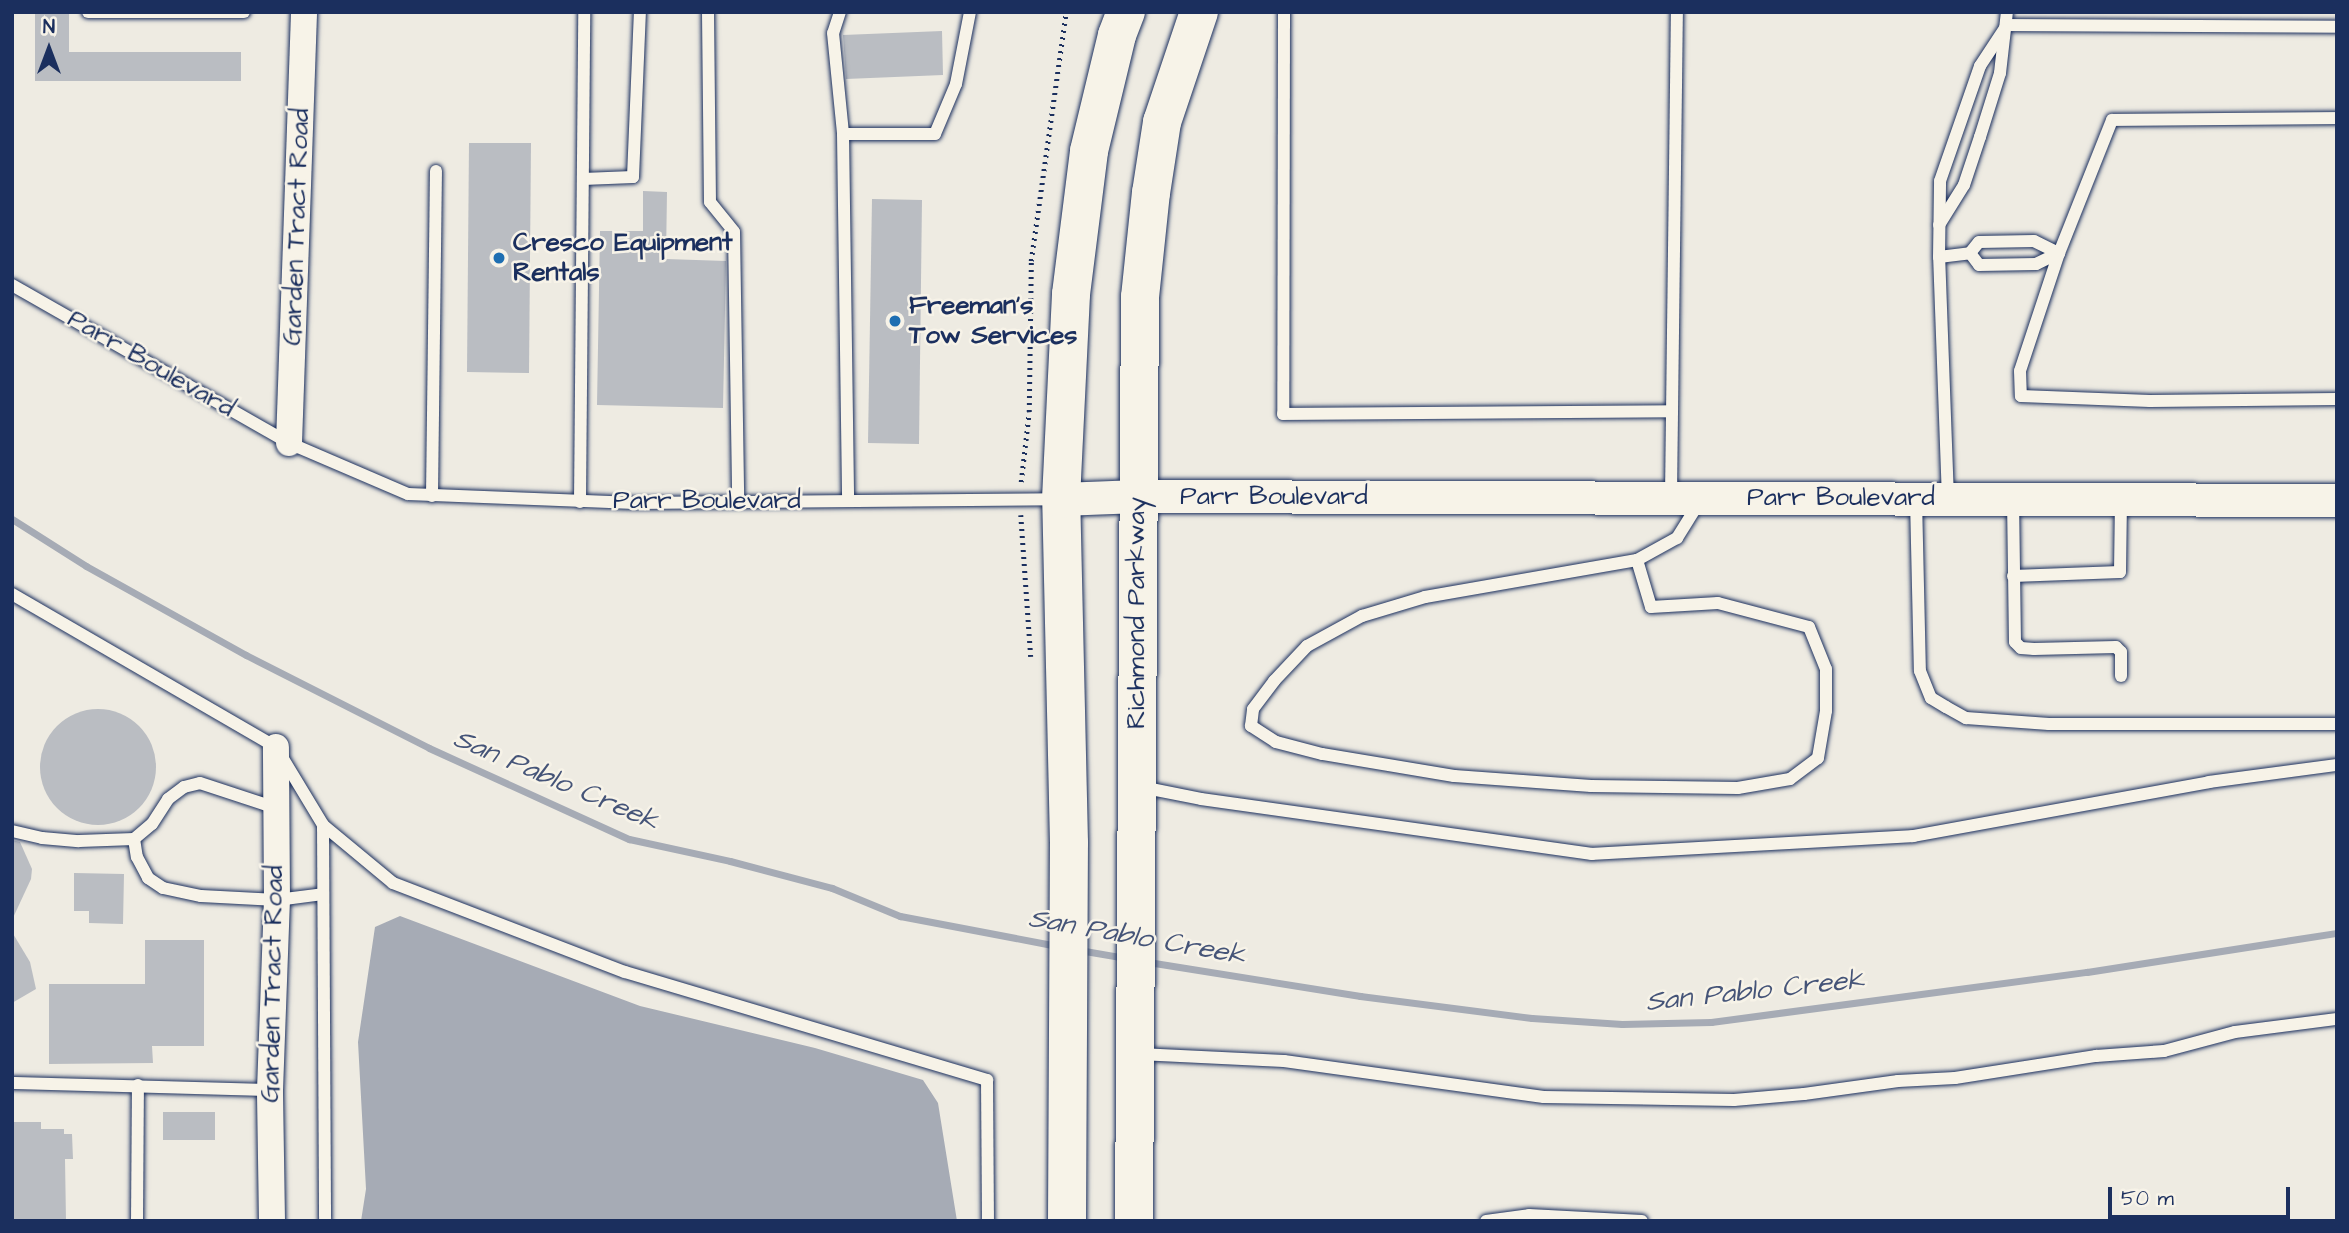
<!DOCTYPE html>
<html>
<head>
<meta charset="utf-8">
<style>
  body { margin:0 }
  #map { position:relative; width:2349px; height:1233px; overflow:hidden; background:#eeebe2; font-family:"Architects Daughter",sans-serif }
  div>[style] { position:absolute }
  .water>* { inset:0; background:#a6abb5 }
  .stream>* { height:7px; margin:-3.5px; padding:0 3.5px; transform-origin:3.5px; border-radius:3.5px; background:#a6abb5 }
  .building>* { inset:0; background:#babdc2 }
  .round { border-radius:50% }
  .path>* { height:4.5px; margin-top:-2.25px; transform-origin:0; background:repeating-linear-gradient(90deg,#1b2f5e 0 2px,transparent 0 7px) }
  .roads { filter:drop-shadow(0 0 2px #1b2f5e) drop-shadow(0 0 2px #1b2f5e) }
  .service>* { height:12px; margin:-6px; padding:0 6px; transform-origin:6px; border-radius:6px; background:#f7f3e8 }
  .minor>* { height:26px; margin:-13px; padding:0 13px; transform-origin:13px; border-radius:13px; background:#f7f3e8 }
  .tertiary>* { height:33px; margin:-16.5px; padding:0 16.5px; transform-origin:16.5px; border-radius:16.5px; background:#f7f3e8 }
  .trunk>* { height:38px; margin:-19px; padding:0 19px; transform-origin:19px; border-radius:19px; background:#f7f3e8 }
  .dots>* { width:19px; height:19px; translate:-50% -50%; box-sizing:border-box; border:4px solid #f7f3e8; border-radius:50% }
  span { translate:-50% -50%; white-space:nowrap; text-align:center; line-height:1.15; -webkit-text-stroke:5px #f7f3e8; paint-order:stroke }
  .street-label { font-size:26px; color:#1b2f5e }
  .poi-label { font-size:26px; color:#1b2f5e; font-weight:700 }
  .left { translate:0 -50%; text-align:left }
  .water-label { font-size:28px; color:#455478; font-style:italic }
  .frame { position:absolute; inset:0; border:14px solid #1b2f5e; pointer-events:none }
  .north { position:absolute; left:14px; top:14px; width:70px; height:70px; -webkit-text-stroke:5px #f7f3e8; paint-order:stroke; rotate:0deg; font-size:19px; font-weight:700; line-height:28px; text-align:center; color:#1b2f5e }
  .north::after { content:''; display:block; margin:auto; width:24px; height:32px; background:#1b2f5e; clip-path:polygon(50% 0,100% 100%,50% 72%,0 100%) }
  .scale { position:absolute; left:2108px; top:1187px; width:182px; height:32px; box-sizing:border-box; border:4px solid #1b2f5e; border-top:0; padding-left:9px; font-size:21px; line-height:24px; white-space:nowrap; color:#1b2f5e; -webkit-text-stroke:5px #f7f3e8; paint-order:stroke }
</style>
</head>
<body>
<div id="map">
  <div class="water">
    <div style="clip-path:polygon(400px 916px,640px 1006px,815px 1048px,923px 1080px,938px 1103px,957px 1221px,361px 1221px,366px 1189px,358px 1042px,375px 927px)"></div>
  </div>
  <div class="stream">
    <div style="left:12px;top:519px;width:88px;rotate:32.4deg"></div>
    <div style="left:86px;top:566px;width:183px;rotate:29.1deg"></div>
    <div style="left:246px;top:655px;width:205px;rotate:26.9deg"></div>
    <div style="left:429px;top:748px;width:220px;rotate:24.5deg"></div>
    <div style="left:629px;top:839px;width:103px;rotate:12.3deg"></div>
    <div style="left:730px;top:861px;width:106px;rotate:14.8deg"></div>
    <div style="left:832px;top:888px;width:74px;rotate:22.4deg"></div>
    <div style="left:900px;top:916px;width:160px;rotate:10.8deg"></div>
    <div style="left:1079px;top:950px;width:48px;rotate:9.7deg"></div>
    <div style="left:1148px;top:962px;width:215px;rotate:9.1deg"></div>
    <div style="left:1360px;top:996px;width:173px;rotate:7.3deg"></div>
    <div style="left:1532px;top:1018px;width:90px;rotate:3.8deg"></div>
    <div style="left:1622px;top:1024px;width:89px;rotate:-1.3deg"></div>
    <div style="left:1711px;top:1022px;width:379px;rotate:-7.6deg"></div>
    <div style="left:2087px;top:972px;width:253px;rotate:-8.9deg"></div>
  </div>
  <div class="building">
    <div style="clip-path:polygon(35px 12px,69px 12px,69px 52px,241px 52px,241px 81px,35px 81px)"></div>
    <div style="clip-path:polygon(942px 31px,943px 75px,846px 79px,843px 35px)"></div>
    <div style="clip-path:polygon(469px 143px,531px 143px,529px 373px,467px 372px)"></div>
    <div style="clip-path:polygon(643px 191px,667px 192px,666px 259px,726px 261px,723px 408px,597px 405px,600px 231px,643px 231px)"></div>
    <div style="clip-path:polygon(872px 199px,922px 200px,919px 444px,868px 443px)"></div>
    <div class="round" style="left:40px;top:709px;width:116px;height:116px"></div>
    <div style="clip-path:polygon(12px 840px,20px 842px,32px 869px,31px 879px,12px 920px)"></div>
    <div style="clip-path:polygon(74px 873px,124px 874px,123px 924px,89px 923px,89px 911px,74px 911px)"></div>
    <div style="clip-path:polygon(12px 932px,30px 962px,36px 989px,12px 1003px)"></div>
    <div style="clip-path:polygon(145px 940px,204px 940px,204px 1046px,152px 1046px,153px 1063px,49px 1064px,49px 984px,145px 984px)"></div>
    <div style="clip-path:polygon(163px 1112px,215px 1112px,215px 1140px,163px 1140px)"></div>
    <div style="clip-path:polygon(12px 1122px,41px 1122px,41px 1129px,64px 1129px,64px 1134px,72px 1134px,73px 1159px,65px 1159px,66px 1221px,14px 1221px)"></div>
  </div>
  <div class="path">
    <div style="left:1021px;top:482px;width:70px;rotate:-83.5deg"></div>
    <div style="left:1029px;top:412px;width:151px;rotate:-89.2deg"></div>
    <div style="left:1031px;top:261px;width:251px;rotate:-82deg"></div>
    <div style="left:1021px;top:515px;width:142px;rotate:86deg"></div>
  </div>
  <div class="roads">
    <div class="service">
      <div style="left:88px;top:12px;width:156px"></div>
      <div style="left:708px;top:12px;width:190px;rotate:89.4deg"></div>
      <div style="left:710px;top:202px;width:38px;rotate:51deg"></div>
      <div style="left:734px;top:232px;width:269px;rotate:89.1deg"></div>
      <div style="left:840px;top:12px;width:22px;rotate:108deg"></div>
      <div style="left:833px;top:33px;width:101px;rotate:84.3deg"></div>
      <div style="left:843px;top:134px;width:366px;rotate:89.2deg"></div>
      <div style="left:1284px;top:12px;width:402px;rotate:90.1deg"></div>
      <div style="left:1283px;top:414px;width:388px;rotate:-0.4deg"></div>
      <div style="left:2007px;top:25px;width:330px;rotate:0.3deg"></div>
      <div style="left:2337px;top:118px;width:225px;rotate:179.5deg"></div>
      <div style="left:2112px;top:120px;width:143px;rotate:111.7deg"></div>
      <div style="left:2059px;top:253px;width:124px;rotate:108.3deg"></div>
      <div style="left:2020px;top:371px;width:25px;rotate:88deg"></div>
      <div style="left:2021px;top:396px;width:129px;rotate:2.2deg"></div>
      <div style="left:2150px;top:401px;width:187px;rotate:-0.6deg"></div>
      <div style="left:843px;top:134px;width:92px"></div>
      <div style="left:935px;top:134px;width:54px;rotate:-67.2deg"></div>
      <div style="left:956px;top:84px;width:73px;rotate:-79deg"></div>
      <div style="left:583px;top:179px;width:50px;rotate:-2.3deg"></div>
      <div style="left:633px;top:177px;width:165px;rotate:-87.6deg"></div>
      <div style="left:1939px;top:225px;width:47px;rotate:-58deg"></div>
      <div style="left:1964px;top:185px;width:51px;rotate:-71.6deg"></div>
      <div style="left:1980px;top:137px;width:67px;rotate:-72.6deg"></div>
      <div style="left:2000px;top:73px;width:61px;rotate:-83.5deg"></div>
      <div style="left:1970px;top:253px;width:15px;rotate:53deg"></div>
      <div style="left:1979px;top:265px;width:57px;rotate:-1deg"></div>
      <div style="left:2036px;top:264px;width:25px;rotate:-26deg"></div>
      <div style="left:1939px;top:257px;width:31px;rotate:-7deg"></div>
      <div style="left:1970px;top:253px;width:14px;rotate:-51deg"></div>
      <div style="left:1979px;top:242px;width:55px;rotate:-1deg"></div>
      <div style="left:2034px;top:241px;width:28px;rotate:26deg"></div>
      <div style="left:12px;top:285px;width:319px;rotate:29.7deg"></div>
      <div style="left:289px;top:443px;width:129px;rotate:23.2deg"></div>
      <div style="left:408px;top:494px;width:227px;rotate:2.3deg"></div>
      <div style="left:635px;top:503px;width:423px;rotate:-0.5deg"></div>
      <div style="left:1671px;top:495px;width:483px;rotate:-89.3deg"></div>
      <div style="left:432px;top:496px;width:325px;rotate:-89.3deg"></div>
      <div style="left:1916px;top:499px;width:172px;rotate:88.7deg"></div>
      <div style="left:1920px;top:671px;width:29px;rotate:68deg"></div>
      <div style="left:1931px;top:698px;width:17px;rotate:31deg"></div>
      <div style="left:1946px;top:707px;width:23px;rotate:29deg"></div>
      <div style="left:1966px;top:718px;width:83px;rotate:4.1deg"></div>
      <div style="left:2049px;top:724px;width:288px"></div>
      <div style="left:1948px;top:499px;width:242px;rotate:-92.1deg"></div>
      <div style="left:1939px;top:257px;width:76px;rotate:-89.2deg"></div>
      <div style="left:1940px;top:181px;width:122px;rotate:-70.8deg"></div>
      <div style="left:1980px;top:66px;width:49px;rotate:-56.6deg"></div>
      <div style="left:2013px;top:499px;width:143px;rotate:89.2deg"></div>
      <div style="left:2015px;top:642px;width:8px;rotate:45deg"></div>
      <div style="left:2021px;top:648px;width:13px;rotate:4deg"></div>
      <div style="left:2034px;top:649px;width:82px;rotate:-1.4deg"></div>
      <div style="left:2116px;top:647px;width:7px;rotate:45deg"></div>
      <div style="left:2121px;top:652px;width:24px;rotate:90deg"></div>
      <div style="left:580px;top:502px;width:490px;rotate:-89.5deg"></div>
      <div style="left:1637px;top:560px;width:49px;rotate:73.4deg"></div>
      <div style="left:1651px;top:607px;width:67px;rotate:-3.4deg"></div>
      <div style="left:1718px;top:603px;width:94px;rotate:14.8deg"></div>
      <div style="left:1809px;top:627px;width:45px;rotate:68deg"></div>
      <div style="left:1826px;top:669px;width:42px;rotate:90deg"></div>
      <div style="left:1826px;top:711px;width:48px;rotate:99.7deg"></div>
      <div style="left:1818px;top:758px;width:35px;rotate:143deg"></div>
      <div style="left:1790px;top:779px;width:53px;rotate:170.2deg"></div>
      <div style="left:1738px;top:788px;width:147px;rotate:-179.2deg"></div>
      <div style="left:1591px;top:786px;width:137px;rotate:-175.8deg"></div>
      <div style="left:1454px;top:776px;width:134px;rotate:-170.5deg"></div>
      <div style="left:1322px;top:754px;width:48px;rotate:-165.4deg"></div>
      <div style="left:1276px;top:742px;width:30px;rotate:-147deg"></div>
      <div style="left:1251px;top:726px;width:17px;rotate:-83deg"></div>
      <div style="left:1253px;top:709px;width:35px;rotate:-53deg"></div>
      <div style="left:1274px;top:681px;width:48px;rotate:-46.7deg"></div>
      <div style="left:1307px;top:646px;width:63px;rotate:-28.6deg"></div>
      <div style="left:1362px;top:616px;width:66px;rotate:-16.8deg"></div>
      <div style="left:1425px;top:597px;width:215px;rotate:-9.9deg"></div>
      <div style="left:1637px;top:560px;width:46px;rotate:-28.8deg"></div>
      <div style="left:1677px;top:538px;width:44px;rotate:-58.1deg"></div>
      <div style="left:2013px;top:576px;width:107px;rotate:-2.1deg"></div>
      <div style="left:2120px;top:572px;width:72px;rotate:-89.2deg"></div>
      <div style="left:12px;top:594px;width:305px;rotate:30.1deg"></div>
      <div style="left:276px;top:747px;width:91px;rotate:58.9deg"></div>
      <div style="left:323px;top:825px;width:91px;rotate:39.6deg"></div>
      <div style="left:393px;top:883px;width:248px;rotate:21deg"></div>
      <div style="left:625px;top:972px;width:378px;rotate:16.6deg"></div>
      <div style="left:987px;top:1080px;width:141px;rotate:89.6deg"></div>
      <div style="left:1141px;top:787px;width:61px;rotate:11.3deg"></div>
      <div style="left:1201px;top:799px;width:395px;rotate:8deg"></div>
      <div style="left:1592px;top:854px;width:322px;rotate:-3.2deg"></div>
      <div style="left:1913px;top:836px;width:301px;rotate:-10.3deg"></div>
      <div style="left:2209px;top:782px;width:129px;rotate:-7.6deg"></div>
      <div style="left:323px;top:825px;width:396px;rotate:89.7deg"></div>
      <div style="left:12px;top:831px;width:31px;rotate:13deg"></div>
      <div style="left:42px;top:838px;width:37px;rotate:5deg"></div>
      <div style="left:79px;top:841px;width:55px;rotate:-2.1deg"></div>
      <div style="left:134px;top:839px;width:23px;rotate:-40deg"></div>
      <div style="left:152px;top:824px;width:30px;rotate:-57deg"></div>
      <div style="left:168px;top:799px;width:20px;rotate:-37deg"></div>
      <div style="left:184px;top:787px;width:16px;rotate:-14deg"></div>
      <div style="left:200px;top:783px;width:80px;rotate:18.2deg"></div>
      <div style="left:134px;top:839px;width:18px;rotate:81deg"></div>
      <div style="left:137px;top:857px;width:24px;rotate:62deg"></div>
      <div style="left:148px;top:878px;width:18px;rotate:34deg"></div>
      <div style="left:163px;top:888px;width:39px;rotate:12deg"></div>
      <div style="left:201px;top:896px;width:76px;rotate:3deg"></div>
      <div style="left:277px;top:900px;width:46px;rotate:-7.4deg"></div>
      <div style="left:1139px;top:1054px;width:145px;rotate:2.8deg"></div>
      <div style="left:1284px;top:1061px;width:262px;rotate:7.9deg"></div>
      <div style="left:1544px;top:1097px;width:190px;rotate:0.9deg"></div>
      <div style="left:1734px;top:1100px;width:70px;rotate:-4.9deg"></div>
      <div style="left:1804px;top:1094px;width:95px;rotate:-7.9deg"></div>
      <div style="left:1898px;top:1081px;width:57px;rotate:-3deg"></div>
      <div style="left:1955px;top:1078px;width:143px;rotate:-8.9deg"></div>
      <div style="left:2096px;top:1056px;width:68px;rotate:-4.2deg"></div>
      <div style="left:2164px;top:1051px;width:73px;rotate:-15deg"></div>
      <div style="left:2235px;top:1032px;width:103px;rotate:-7.3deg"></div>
      <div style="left:12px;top:1083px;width:258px;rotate:1.6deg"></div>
      <div style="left:137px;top:1221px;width:136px;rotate:-89.6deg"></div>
      <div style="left:1486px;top:1221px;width:43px;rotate:-7.9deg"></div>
      <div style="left:1529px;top:1215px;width:113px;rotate:3deg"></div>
    </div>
    <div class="minor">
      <div style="left:289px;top:443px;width:431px;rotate:-88deg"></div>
      <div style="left:272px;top:1221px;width:131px;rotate:-90.9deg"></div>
      <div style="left:270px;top:1090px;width:190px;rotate:-87.9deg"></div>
      <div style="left:277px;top:900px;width:153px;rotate:-90.4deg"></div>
    </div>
    <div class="tertiary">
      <div style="left:1061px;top:499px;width:77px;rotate:-2.2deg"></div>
      <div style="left:1138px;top:496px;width:1199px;rotate:0.19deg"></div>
    </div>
    <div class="trunk">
      <div style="left:1067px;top:1221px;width:378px;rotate:-89.7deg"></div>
      <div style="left:1069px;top:843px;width:344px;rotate:-91.3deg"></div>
      <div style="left:1061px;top:499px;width:205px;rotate:-87.2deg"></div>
      <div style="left:1071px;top:294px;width:144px;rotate:-82.8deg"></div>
      <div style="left:1089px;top:151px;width:119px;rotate:-76.4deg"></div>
      <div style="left:1117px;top:35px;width:25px;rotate:-69deg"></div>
      <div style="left:1134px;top:1221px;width:924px;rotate:-89.63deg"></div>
      <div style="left:1140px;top:297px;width:105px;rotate:-84deg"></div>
      <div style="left:1151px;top:193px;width:72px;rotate:-81.2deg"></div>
      <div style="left:1162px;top:122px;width:116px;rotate:-71.4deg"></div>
    </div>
  </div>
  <div class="dots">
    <div style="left:499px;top:258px;background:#1f6fb2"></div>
    <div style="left:895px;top:321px;background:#1f6fb2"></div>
  </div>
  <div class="street-label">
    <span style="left:297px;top:227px;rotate:-88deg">Garden Tract Road</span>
    <span style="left:151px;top:364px;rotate:30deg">Parr Boulevard</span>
    <span style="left:1274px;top:497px">Parr Boulevard</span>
    <span style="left:1841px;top:498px">Parr Boulevard</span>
    <span style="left:707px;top:501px">Parr Boulevard</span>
    <span style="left:1137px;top:613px;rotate:-90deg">Richmond Parkway</span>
    <span style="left:273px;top:984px;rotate:-89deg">Garden Tract Road</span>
  </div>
  <div class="poi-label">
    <span class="left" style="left:513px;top:258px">Cresco Equipment<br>Rentals</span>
    <span class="left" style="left:909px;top:321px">Freeman's<br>Tow Services</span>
  </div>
  <div class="water-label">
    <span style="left:556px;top:780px;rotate:23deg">San Pablo Creek</span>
    <span style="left:1137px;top:937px;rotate:10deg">San Pablo Creek</span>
    <span style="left:1755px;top:991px;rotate:-6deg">San Pablo Creek</span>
  </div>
  <div class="frame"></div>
  <div class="north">N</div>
  <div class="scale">50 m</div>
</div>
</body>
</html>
